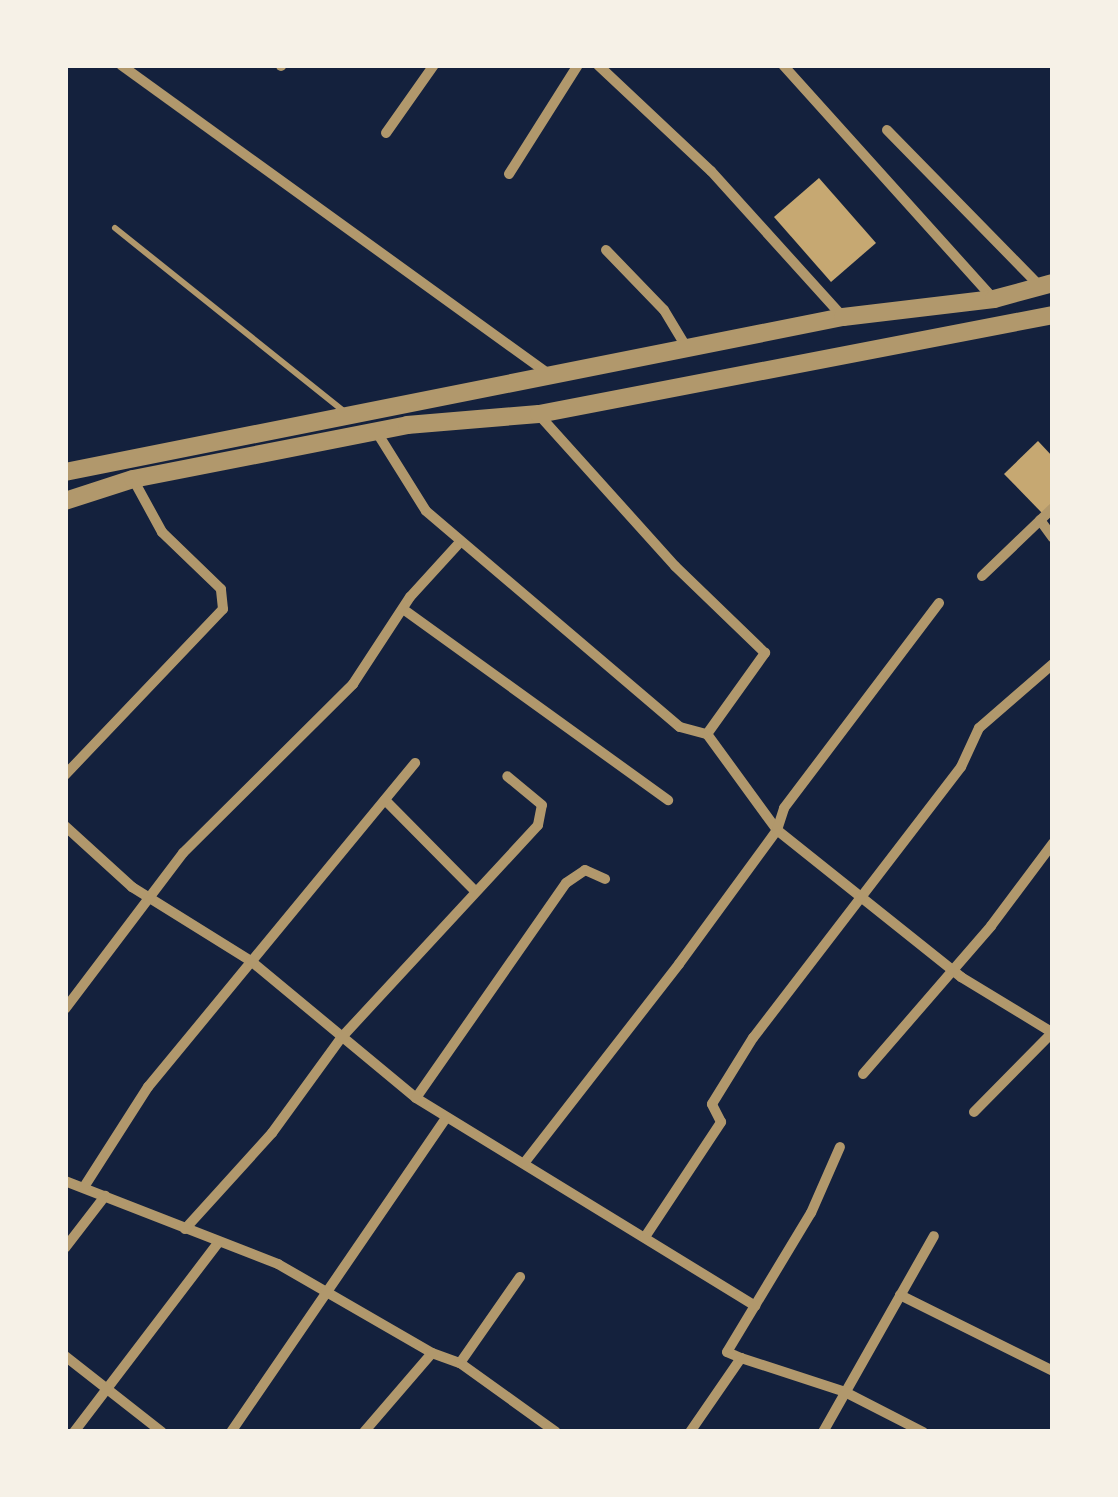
<!DOCTYPE html>
<html>
<head>
<meta charset="utf-8">
<style>
  body { margin:0 }
  #map { position:relative; width:1118px; height:1497px; overflow:hidden; background:#14213d; font-family:"Fira Sans Condensed",sans-serif }
  div>[style] { position:absolute }
  .building>* { inset:0; background:#c6a872 }
  .service>* { height:6px; margin:-3px; padding:0 3px; transform-origin:3px; border-radius:3px; background:#b1986c }
  .minor>* { height:10px; margin:-5px; padding:0 5px; transform-origin:5px; border-radius:5px; background:#b1986c }
  .tertiary>* { height:18px; margin:-9px; padding:0 9px; transform-origin:9px; border-radius:9px; background:#b1986c }
  span { translate:-50% -50%; white-space:nowrap; text-align:center; line-height:1.15; -webkit-text-stroke:10px #f6f1e7; paint-order:stroke }
  .frame { position:absolute; inset:0; border:68px solid #f6f1e7; pointer-events:none }
</style>
</head>
<body>
<div id="map">
  <div class="building">
    <div style="clip-path:polygon(819px 178px,876px 243px,831px 282px,774px 217px)"></div>
    <div style="clip-path:polygon(1038px 441px,1053px 457px,1053px 503px,1042px 513px,1004px 474px)"></div>
  </div>
  <div class="service">
    <div style="left:115px;top:228px;width:295px;rotate:38.7deg"></div>
  </div>
  <div class="minor">
    <div style="left:121px;top:65px;width:529px;rotate:35.85deg"></div>
    <div style="left:598px;top:65px;width:155px;rotate:43.2deg"></div>
    <div style="left:711px;top:171px;width:197px;rotate:47.9deg"></div>
    <div style="left:783px;top:65px;width:314px;rotate:48deg"></div>
    <div style="left:281px;top:66px;width:1px;rotate:-45deg"></div>
    <div style="left:887px;top:130px;width:219px;rotate:45.6deg"></div>
    <div style="left:386px;top:133px;width:83px;rotate:-54.8deg"></div>
    <div style="left:509px;top:174px;width:129px;rotate:-57.7deg"></div>
    <div style="left:606px;top:250px;width:83px;rotate:46deg"></div>
    <div style="left:664px;top:310px;width:47px;rotate:59deg"></div>
    <div style="left:376px;top:431px;width:94px;rotate:58deg"></div>
    <div style="left:426px;top:511px;width:333px;rotate:40.4deg"></div>
    <div style="left:680px;top:727px;width:28px;rotate:15deg"></div>
    <div style="left:707px;top:734px;width:100px;rotate:-54.4deg"></div>
    <div style="left:765px;top:653px;width:125px;rotate:-136deg"></div>
    <div style="left:675px;top:566px;width:203px;rotate:-132deg"></div>
    <div style="left:1040px;top:520px;width:22px;rotate:54deg"></div>
    <div style="left:982px;top:576px;width:98px;rotate:-43.8deg"></div>
    <div style="left:403px;top:609px;width:327px;rotate:35.8deg"></div>
    <div style="left:707px;top:734px;width:119px;rotate:53.9deg"></div>
    <div style="left:777px;top:830px;width:236px;rotate:38.6deg"></div>
    <div style="left:961px;top:977px;width:108px;rotate:31.3deg"></div>
    <div style="left:65px;top:775px;width:229px;rotate:-46.4deg"></div>
    <div style="left:223px;top:609px;width:20px;rotate:-96deg"></div>
    <div style="left:221px;top:589px;width:82px;rotate:-136deg"></div>
    <div style="left:162px;top:532px;width:60px;rotate:-118.7deg"></div>
    <div style="left:385px;top:800px;width:128px;rotate:45.3deg"></div>
    <div style="left:65px;top:826px;width:91px;rotate:42.3deg"></div>
    <div style="left:132px;top:887px;width:140px;rotate:31.9deg"></div>
    <div style="left:251px;top:961px;width:214px;rotate:39.7deg"></div>
    <div style="left:416px;top:1098px;width:262px;rotate:-55.1deg"></div>
    <div style="left:566px;top:883px;width:23px;rotate:-34deg"></div>
    <div style="left:585px;top:870px;width:22px;rotate:24deg"></div>
    <div style="left:65px;top:1009px;width:196px;rotate:-52.9deg"></div>
    <div style="left:183px;top:853px;width:240px;rotate:-44.8deg"></div>
    <div style="left:353px;top:684px;width:104px;rotate:-56.8deg"></div>
    <div style="left:410px;top:597px;width:74px;rotate:-47.7deg"></div>
    <div style="left:863px;top:1074px;width:196px;rotate:-49.1deg"></div>
    <div style="left:991px;top:926px;width:104px;rotate:-53.2deg"></div>
    <div style="left:416px;top:1098px;width:398px;rotate:31.5deg"></div>
    <div style="left:974px;top:1112px;width:112px;rotate:-45.4deg"></div>
    <div style="left:525px;top:1162px;width:251px;rotate:-52.1deg"></div>
    <div style="left:679px;top:964px;width:166px;rotate:-53.8deg"></div>
    <div style="left:777px;top:830px;width:23px;rotate:-72deg"></div>
    <div style="left:784px;top:808px;width:257px;rotate:-52.9deg"></div>
    <div style="left:65px;top:1181px;width:229px;rotate:21.3deg"></div>
    <div style="left:278px;top:1264px;width:178px;rotate:30deg"></div>
    <div style="left:84px;top:1187px;width:119px;rotate:-57.4deg"></div>
    <div style="left:148px;top:1087px;width:420px;rotate:-50.5deg"></div>
    <div style="left:185px;top:1229px;width:130px;rotate:-47.8deg"></div>
    <div style="left:272px;top:1133px;width:117px;rotate:-54deg"></div>
    <div style="left:341px;top:1038px;width:290px;rotate:-47.2deg"></div>
    <div style="left:538px;top:825px;width:20px;rotate:-79deg"></div>
    <div style="left:542px;top:805px;width:45px;rotate:-140.4deg"></div>
    <div style="left:645px;top:1237px;width:138px;rotate:-56.5deg"></div>
    <div style="left:721px;top:1122px;width:20px;rotate:-117deg"></div>
    <div style="left:712px;top:1104px;width:78px;rotate:-58.2deg"></div>
    <div style="left:753px;top:1038px;width:342px;rotate:-52.5deg"></div>
    <div style="left:961px;top:767px;width:43px;rotate:-65.2deg"></div>
    <div style="left:979px;top:728px;width:98px;rotate:-40.9deg"></div>
    <div style="left:65px;top:1248px;width:66px;rotate:-52.4deg"></div>
    <div style="left:900px;top:1295px;width:171px;rotate:26.4deg"></div>
    <div style="left:65px;top:1356px;width:123px;rotate:38.1deg"></div>
    <div style="left:741px;top:1358px;width:15px;rotate:-157deg"></div>
    <div style="left:727px;top:1352px;width:162px;rotate:-58.9deg"></div>
    <div style="left:811px;top:1213px;width:72px;rotate:-66.3deg"></div>
    <div style="left:460px;top:1363px;width:105px;rotate:-55.1deg"></div>
    <div style="left:74px;top:1432px;width:239px;rotate:-52.7deg"></div>
    <div style="left:231px;top:1432px;width:381px;rotate:-55.6deg"></div>
    <div style="left:364px;top:1432px;width:104px;rotate:-49.3deg"></div>
    <div style="left:432px;top:1353px;width:30px;rotate:20deg"></div>
    <div style="left:460px;top:1363px;width:118px;rotate:35.7deg"></div>
    <div style="left:690px;top:1432px;width:90px;rotate:-55.4deg"></div>
    <div style="left:741px;top:1358px;width:109px;rotate:18.1deg"></div>
    <div style="left:845px;top:1392px;width:88px;rotate:27.1deg"></div>
    <div style="left:823px;top:1432px;width:225px;rotate:-60.5deg"></div>
  </div>
  <div class="tertiary">
    <div style="left:65px;top:472px;width:793px;rotate:-11.27deg"></div>
    <div style="left:843px;top:317px;width:152px;rotate:-6.8deg"></div>
    <div style="left:994px;top:299px;width:61px;rotate:-15.2deg"></div>
    <div style="left:65px;top:501px;width:71px;rotate:-17.9deg"></div>
    <div style="left:133px;top:479px;width:279px;rotate:-11.1deg"></div>
    <div style="left:407px;top:425px;width:132px;rotate:-4.8deg"></div>
    <div style="left:539px;top:414px;width:523px;rotate:-10.9deg"></div>
  </div>
  <div class="frame"></div>
</div>
</body>
</html>
